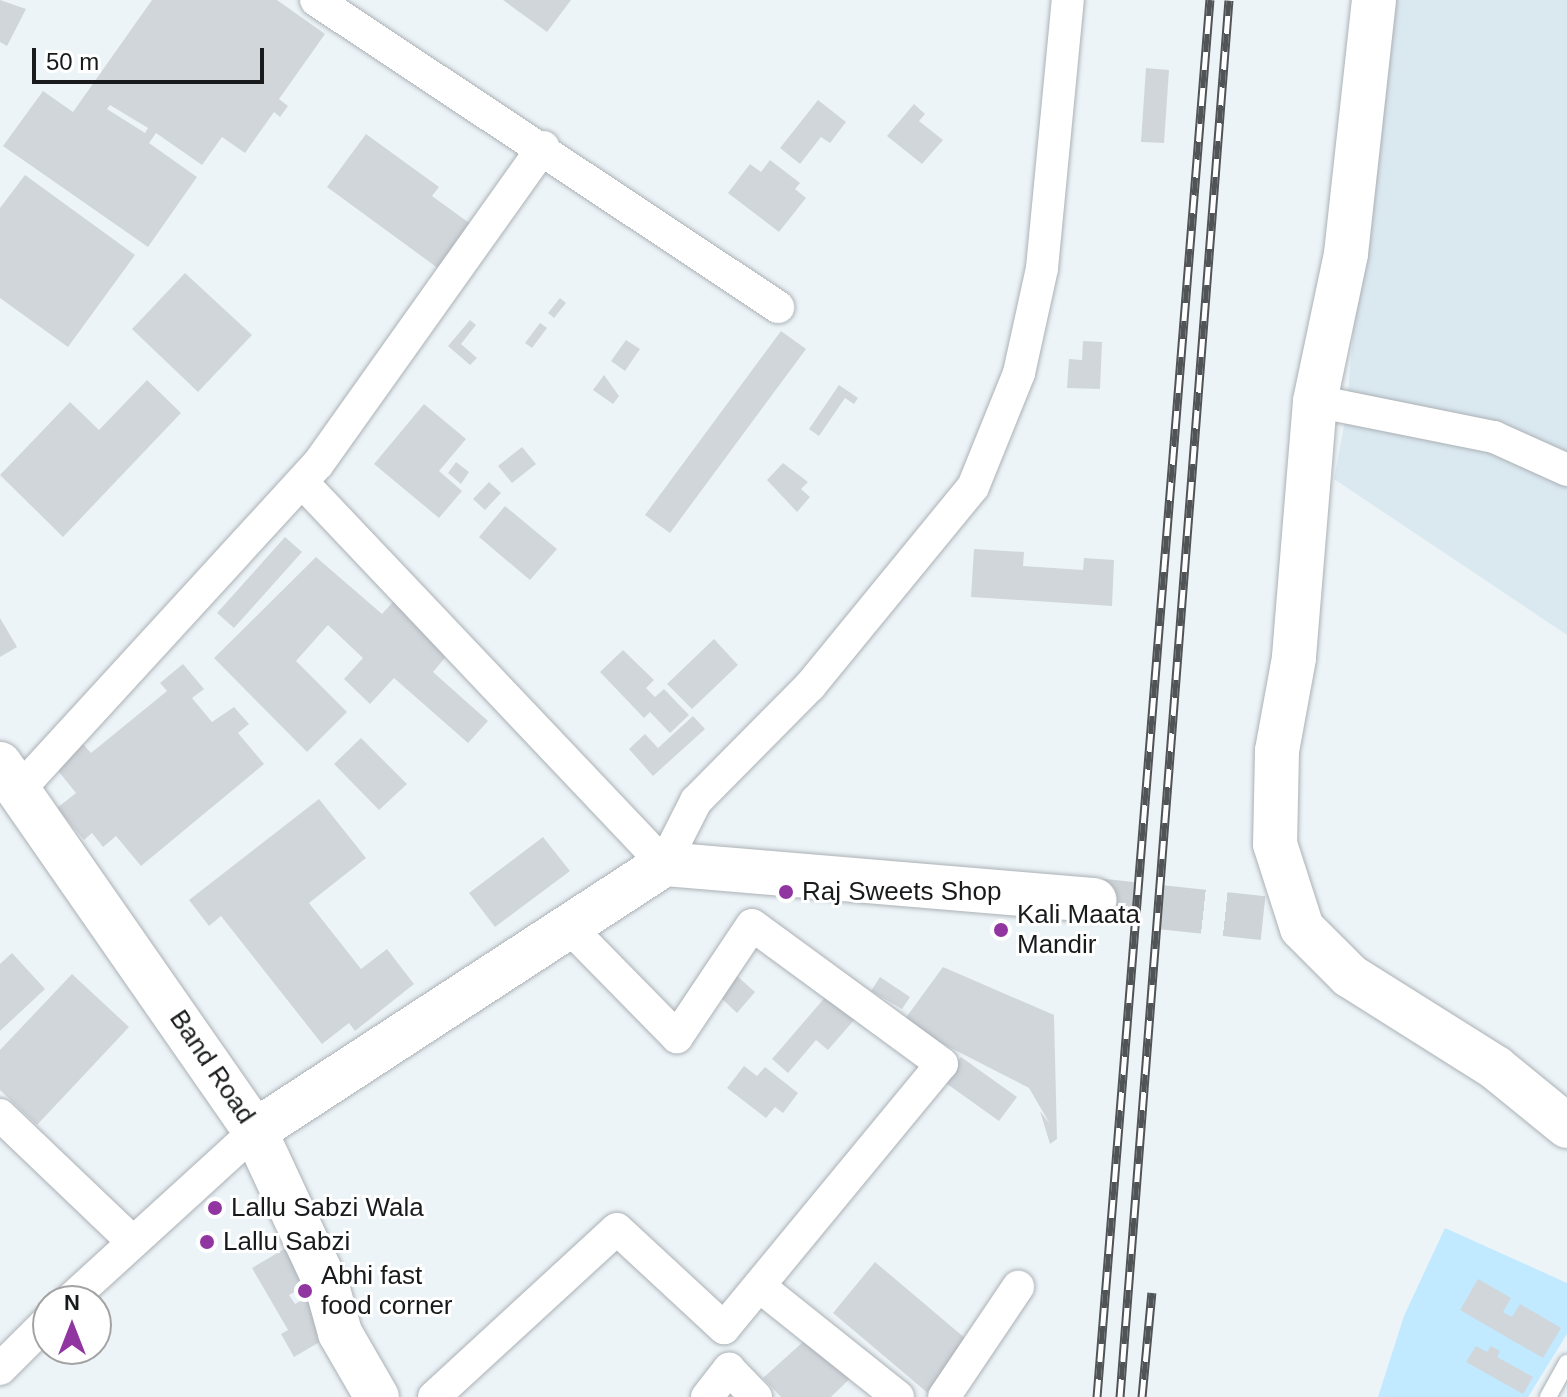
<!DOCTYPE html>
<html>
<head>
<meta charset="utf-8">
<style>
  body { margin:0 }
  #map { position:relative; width:1567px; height:1397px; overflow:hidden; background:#edf4f8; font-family:Helvetica,sans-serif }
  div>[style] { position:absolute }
  .built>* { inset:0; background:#dae8f0 }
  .green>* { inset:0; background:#c1e9ff }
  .building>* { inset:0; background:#d1d6db }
  .secondary-tunnel>* { height:44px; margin-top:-22px; transform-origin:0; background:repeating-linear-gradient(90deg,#cdd3d7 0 44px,transparent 0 66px) }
  .roads { filter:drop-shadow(0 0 2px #abb1b5) drop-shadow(0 0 2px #abb1b5) }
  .lane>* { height:16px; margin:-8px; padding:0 8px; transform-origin:8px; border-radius:8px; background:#fff }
  .street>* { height:32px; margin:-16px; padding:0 16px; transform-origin:16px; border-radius:16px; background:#fff }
  .secondary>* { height:44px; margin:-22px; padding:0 22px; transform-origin:22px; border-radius:22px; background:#fff }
  .rail>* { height:9px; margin-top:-4.5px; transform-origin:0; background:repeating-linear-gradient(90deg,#fff 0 18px,#515456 0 36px); box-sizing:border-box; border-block:2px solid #515456 }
  .dots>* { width:22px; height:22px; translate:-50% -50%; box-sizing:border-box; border:4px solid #fff; border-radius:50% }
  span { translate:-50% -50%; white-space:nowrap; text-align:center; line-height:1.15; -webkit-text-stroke:6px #fff; paint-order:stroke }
  .poi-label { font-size:26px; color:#181a1b }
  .left { translate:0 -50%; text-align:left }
  .street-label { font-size:26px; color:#181a1b }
  .north { position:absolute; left:32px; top:1285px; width:80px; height:80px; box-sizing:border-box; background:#fff; border:2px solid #a3a3a4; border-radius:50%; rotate:0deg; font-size:22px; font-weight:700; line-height:32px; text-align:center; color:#181a1b }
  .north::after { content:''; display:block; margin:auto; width:28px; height:36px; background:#9136a1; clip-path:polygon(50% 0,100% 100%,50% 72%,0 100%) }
  .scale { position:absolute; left:32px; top:48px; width:232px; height:36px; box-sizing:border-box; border:4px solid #181a1b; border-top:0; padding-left:10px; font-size:24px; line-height:28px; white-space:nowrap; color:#181a1b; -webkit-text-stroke:6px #fff; paint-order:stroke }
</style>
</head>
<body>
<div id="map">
  <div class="built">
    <div style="clip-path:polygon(1382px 0,1567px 0,1567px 635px,1334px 479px,1346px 415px)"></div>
  </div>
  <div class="green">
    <div style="clip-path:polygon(1445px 1228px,1567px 1283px,1567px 1334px,1528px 1397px,1378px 1397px,1404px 1316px)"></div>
  </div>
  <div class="building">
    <div style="clip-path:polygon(0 0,26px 9px,7px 46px,0 42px)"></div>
    <div style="clip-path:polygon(evenodd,152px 0,277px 0,325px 34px,279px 99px,288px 106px,280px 117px,274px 112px,245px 153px,222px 137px,202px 165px,156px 133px,149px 143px,197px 177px,148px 247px,3px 146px,43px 91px,73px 112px,152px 0,110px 105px,148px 128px,145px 133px,107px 109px,110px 105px)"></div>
    <div style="clip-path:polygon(503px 0,571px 0,547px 32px)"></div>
    <div style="clip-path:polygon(1146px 68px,1169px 70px,1164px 143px,1141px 142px)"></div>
    <div style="clip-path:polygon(818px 100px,846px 122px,830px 143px,821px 137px,800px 164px,780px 148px)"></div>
    <div style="clip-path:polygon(914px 104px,925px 114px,919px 121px,943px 140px,922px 164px,887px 136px)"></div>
    <div style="clip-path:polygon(366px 134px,439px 187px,432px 196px,483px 233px,450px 277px,327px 187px)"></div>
    <div style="clip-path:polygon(770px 160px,800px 183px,795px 189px,806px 198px,779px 232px,728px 193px,750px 164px,761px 172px)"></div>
    <div style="clip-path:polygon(25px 175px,135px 255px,68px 347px,0 298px,0 208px)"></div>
    <div style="clip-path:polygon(185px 273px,252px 335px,198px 392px,132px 329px)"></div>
    <div style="clip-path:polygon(560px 298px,566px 303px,554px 318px,548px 313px)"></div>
    <div style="clip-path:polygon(470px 320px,476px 325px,461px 344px,477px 358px,470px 365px,448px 346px)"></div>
    <div style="clip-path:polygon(540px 323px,547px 328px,532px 348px,525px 343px)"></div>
    <div style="clip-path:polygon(781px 331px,806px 349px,670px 533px,645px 515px)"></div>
    <div style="clip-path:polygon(626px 340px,640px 349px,625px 371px,611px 361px)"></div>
    <div style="clip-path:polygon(1083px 341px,1102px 342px,1100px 389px,1067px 388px,1069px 359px,1082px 360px)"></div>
    <div style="clip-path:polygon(604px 375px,619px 396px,613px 404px,593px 390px)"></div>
    <div style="clip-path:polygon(147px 380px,181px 413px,63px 537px,0 475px,70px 402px,99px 430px)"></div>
    <div style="clip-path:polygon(839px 385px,858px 398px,854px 404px,845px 398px,819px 436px,809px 429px)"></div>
    <div style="clip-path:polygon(424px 404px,466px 439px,439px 471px,462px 491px,439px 518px,374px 464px)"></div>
    <div style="clip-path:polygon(522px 447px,536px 464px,512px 483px,498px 466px)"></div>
    <div style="clip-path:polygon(456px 462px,469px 472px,461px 484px,448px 473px)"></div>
    <div style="clip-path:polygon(783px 463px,808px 482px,801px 489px,810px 497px,797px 512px,767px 480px)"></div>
    <div style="clip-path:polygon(489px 482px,501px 493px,485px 510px,473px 499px)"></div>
    <div style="clip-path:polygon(505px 506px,557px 549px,530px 580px,479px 537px)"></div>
    <div style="clip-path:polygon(285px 537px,302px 552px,234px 628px,217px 613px)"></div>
    <div style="clip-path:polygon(974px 549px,1024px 552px,1023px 566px,1083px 570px,1084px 558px,1114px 560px,1112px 606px,971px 597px)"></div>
    <div style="clip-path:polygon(316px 557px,382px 614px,400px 594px,455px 646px,433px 672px,488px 721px,468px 743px,394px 678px,370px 704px,344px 679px,363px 658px,328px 625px,296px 661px,347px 712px,307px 752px,214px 658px)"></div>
    <div style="clip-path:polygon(0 618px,17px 647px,0 657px)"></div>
    <div style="clip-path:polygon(714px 639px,738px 665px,692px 709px,667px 684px)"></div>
    <div style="clip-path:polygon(623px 650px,654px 680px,646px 688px,655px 697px,664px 689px,689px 715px,670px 733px,650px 712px,644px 718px,600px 672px)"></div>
    <div style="clip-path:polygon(183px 664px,204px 689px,192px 698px,212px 722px,234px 707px,249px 724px,238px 733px,264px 764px,141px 866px,116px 836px,103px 847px,92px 833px,84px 840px,57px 808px,76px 793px,55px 767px,83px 744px,91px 753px,167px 691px,160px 683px)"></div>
    <div style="clip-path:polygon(693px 716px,705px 729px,653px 776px,629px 749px,645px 734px,658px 748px)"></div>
    <div style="clip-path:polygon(361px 738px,407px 784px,379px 810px,334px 764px)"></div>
    <div style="clip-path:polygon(319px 799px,366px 858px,309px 903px,361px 969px,387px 949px,414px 984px,355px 1031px,349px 1023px,322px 1044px,221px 916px,209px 926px,189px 900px)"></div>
    <div style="clip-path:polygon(543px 837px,570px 871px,495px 927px,469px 893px)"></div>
    <div style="clip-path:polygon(12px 953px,45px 989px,0 1031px,0 964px)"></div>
    <div style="clip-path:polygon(943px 967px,1054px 1015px,1057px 1139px,1050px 1144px,1040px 1111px,1050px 1124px,1029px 1088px,902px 1023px)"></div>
    <div style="clip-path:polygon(72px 974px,129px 1027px,37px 1125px,0 1090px,0 1050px)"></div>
    <div style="clip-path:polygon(737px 976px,755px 992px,737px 1013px,719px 996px)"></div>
    <div style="clip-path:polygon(880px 977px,910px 997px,902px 1009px,871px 991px)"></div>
    <div style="clip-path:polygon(827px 995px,855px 1019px,828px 1050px,816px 1040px,788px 1073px,772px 1059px)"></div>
    <div style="clip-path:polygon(961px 1057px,1017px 1097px,999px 1121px,943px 1081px)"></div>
    <div style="clip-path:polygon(744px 1066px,757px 1076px,765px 1067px,798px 1093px,783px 1113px,775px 1107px,766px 1118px,727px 1088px)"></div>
    <div style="clip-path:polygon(291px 1245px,312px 1282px,289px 1295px,295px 1304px,312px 1294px,335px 1333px,294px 1357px,281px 1334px,288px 1330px,252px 1268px)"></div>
    <div style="clip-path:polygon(875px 1262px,972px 1344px,929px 1394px,833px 1313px)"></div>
    <div style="clip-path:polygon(1478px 1279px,1511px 1298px,1503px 1312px,1512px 1317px,1520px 1304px,1561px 1328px,1543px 1358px,1460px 1310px)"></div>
    <div style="clip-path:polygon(824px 1323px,865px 1364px,831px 1397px,781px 1397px,763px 1378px)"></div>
    <div style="clip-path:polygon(1476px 1346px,1487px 1352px,1491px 1346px,1500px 1351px,1497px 1357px,1533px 1377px,1523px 1394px,1466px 1362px)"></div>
  </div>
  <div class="secondary-tunnel">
    <div style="left:1094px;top:900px;width:170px;rotate:6.1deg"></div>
  </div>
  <div class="roads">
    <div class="lane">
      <div style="left:1548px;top:1397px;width:39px;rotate:-61deg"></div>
    </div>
    <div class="street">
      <div style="left:316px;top:0;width:555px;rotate:33.6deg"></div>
      <div style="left:1315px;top:401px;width:183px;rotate:11.4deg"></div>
      <div style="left:1494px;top:437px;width:80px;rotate:24.3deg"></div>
      <div style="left:302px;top:482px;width:526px;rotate:46.54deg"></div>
      <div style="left:664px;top:864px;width:71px;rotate:-63.1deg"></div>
      <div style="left:696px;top:801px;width:162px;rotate:-45.3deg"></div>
      <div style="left:810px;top:686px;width:257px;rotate:-50.7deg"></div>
      <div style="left:973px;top:487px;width:123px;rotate:-68deg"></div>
      <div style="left:1019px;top:373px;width:107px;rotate:-77.6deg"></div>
      <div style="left:1042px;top:268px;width:269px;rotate:-84.5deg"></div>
      <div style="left:19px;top:790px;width:442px;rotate:-47.5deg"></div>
      <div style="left:318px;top:464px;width:389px;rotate:-54.6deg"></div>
      <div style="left:0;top:1115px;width:181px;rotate:43.7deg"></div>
      <div style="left:759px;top:1286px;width:178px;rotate:38.6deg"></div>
      <div style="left:69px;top:1301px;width:252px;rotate:-42.4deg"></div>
      <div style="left:0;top:1369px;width:68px;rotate:-45deg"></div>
      <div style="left:434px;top:1397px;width:248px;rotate:-42.6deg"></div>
      <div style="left:617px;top:1229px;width:146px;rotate:42.8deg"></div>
      <div style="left:724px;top:1328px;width:342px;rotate:-50.5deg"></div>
      <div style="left:942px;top:1064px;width:235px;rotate:-143.8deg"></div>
      <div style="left:752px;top:925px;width:135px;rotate:123.8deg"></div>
      <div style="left:677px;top:1037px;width:156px;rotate:-134.5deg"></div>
      <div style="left:707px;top:1397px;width:36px;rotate:-52deg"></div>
      <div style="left:729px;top:1369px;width:39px;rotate:46deg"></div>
      <div style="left:944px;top:1397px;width:133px;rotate:-56.1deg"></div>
    </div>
    <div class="secondary">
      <div style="left:1374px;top:0;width:256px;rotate:96.3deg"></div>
      <div style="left:1346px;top:254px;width:150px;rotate:101.9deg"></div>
      <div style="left:1315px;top:401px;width:258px;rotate:94.7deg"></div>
      <div style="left:1294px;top:658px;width:95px;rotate:100.4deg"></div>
      <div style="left:1277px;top:751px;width:93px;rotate:91.2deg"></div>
      <div style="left:1275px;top:844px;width:88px;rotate:72.2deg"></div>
      <div style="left:1302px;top:928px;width:68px;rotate:45deg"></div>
      <div style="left:1350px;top:976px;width:173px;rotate:32.2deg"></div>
      <div style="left:1496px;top:1068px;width:92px;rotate:39.2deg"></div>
      <div style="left:0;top:764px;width:447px;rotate:55.2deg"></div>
      <div style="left:255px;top:1131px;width:171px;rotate:65.1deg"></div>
      <div style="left:327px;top:1286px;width:49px;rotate:74.5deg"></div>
      <div style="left:340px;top:1333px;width:74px;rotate:60deg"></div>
      <div style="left:255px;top:1131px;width:488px;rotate:-33.1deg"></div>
      <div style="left:664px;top:864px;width:432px;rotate:4.8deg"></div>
    </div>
  </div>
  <div class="rail">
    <div style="left:1097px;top:1397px;width:1402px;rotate:-85.38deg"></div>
    <div style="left:1120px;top:1397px;width:1401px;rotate:-85.54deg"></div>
    <div style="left:1142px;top:1397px;width:105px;rotate:-84.6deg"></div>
  </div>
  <div class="dots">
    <div style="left:786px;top:892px;background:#9136a1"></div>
    <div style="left:1001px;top:930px;background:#9136a1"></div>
    <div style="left:215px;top:1208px;background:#9136a1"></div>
    <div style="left:207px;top:1242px;background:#9136a1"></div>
    <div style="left:305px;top:1291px;background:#9136a1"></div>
  </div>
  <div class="poi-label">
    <span class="left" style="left:802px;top:892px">Raj Sweets Shop</span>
    <span class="left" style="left:1017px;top:930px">Kali Maata<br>Mandir</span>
    <span class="left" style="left:231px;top:1208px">Lallu Sabzi Wala</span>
    <span class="left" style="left:223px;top:1242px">Lallu Sabzi</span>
    <span class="left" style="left:321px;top:1291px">Abhi fast<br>food corner</span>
  </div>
  <div class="street-label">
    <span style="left:212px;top:1067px;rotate:56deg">Band Road</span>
  </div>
  <div class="north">N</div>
  <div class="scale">50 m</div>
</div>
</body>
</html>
